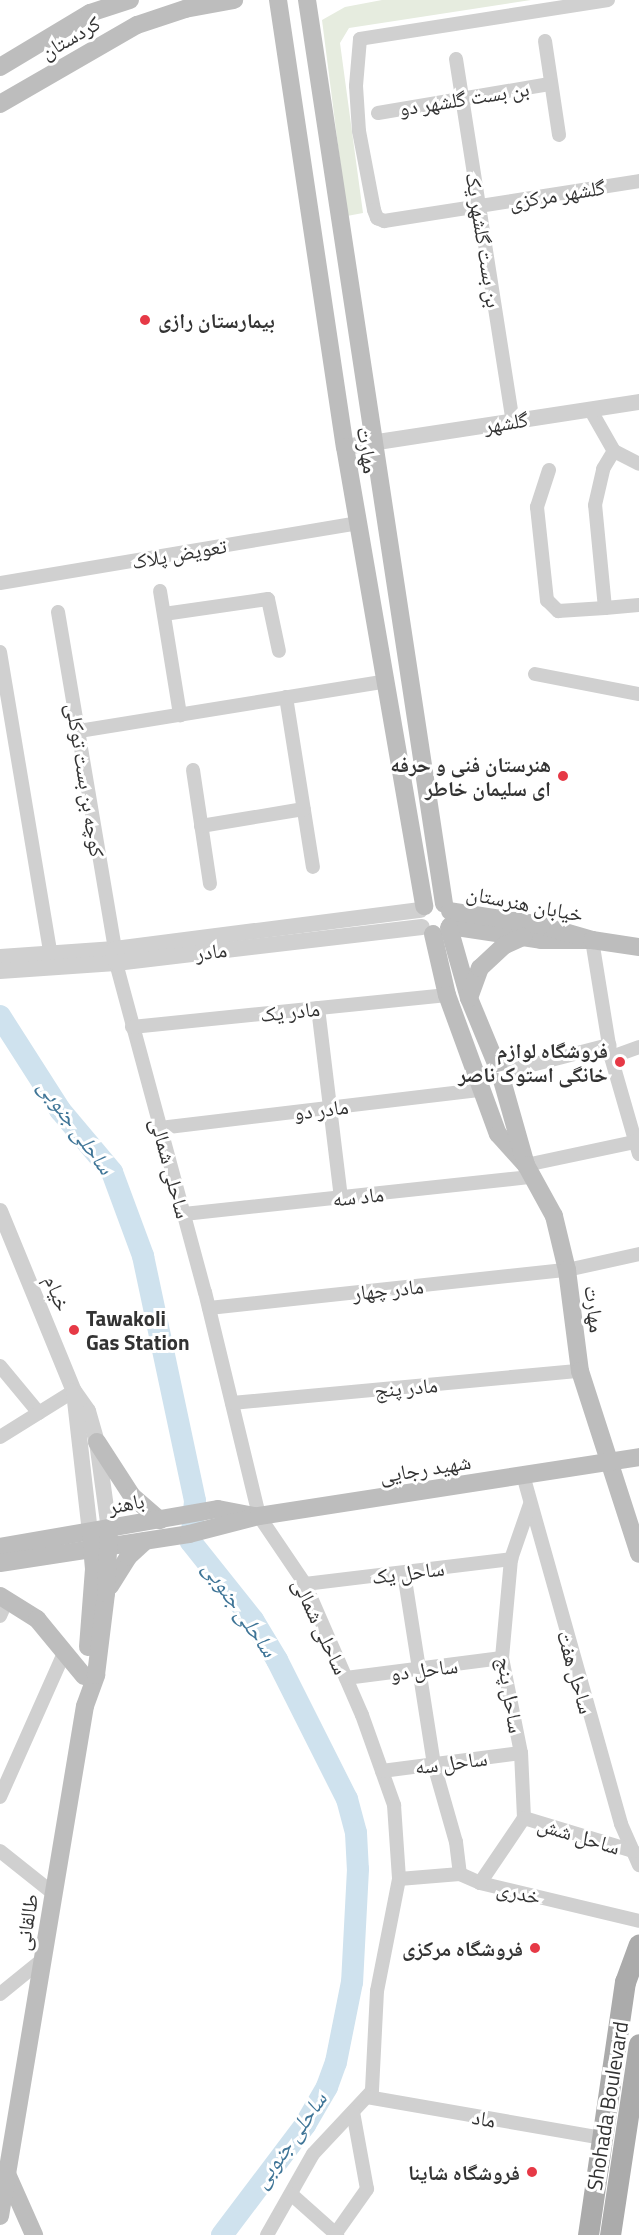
<!DOCTYPE html>
<html>
<head>
<meta charset="utf-8">
<style>
  body { margin:0 }
  #map { position:relative; width:639px; height:2235px; overflow:hidden; background:#fff; font-family:"Titillium Web","Noto Naskh Arabic",sans-serif }
  div>[style] { position:absolute }
  .green>* { inset:0; background:#e6ecdf }
  .river>* { height:22px; margin:-11px; padding:0 11px; transform-origin:11px; border-radius:11px; background:#cfe2ee }
  .minor>* { height:14px; margin:-7px; padding:0 7px; transform-origin:7px; border-radius:7px; background:#d0d0d0 }
  .tertiary>* { height:16px; margin:-8px; padding:0 8px; transform-origin:8px; border-radius:8px; background:#d0d0d0 }
  .secondary>* { height:18px; margin:-9px; padding:0 9px; transform-origin:9px; border-radius:9px; background:#bdbdbd }
  .primary>* { height:21px; margin:-10.5px; padding:0 10.5px; transform-origin:10.5px; border-radius:10.5px; background:#ababab }
  .dots>* { width:16px; height:16px; translate:-50% -50%; box-sizing:border-box; border:3px solid #fff; border-radius:50% }
  span { translate:-50% -50%; white-space:nowrap; text-align:center; line-height:1.15; -webkit-text-stroke:6px #fff; paint-order:stroke }
  .street-label { font-size:21px; color:#333 }
  .poi-label { font-size:21px; color:#333; font-weight:700 }
  .left { translate:0 -50%; text-align:left }
  .right { translate:-100% -50%; text-align:right }
  .water-label { font-size:22px; color:#3f7597; font-style:italic }
</style>
</head>
<body>
<div id="map">
  <div class="green">
    <div style="clip-path:polygon(382px 0,531px 0,349px 28px,340px 43px,363px 213px,347px 216px,322px 20px,345px 7px)"></div>
  </div>
  <div class="river">
    <div style="left:0;top:1016px;width:112px;rotate:57.4deg"></div>
    <div style="left:60px;top:1110px;width:81px;rotate:50deg"></div>
    <div style="left:112px;top:1172px;width:90px;rotate:69.7deg"></div>
    <div style="left:143px;top:1256px;width:250px;rotate:78deg"></div>
    <div style="left:195px;top:1501px;width:41px;rotate:95.6deg"></div>
    <div style="left:191px;top:1542px;width:100px;rotate:51.5deg"></div>
    <div style="left:253px;top:1620px;width:47px;rotate:59deg"></div>
    <div style="left:277px;top:1660px;width:156px;rotate:63.3deg"></div>
    <div style="left:347px;top:1799px;width:35px;rotate:75deg"></div>
    <div style="left:356px;top:1833px;width:36px;rotate:87deg"></div>
    <div style="left:358px;top:1869px;width:113px;rotate:93deg"></div>
    <div style="left:352px;top:1982px;width:82px;rotate:101.3deg"></div>
    <div style="left:336px;top:2062px;width:27px;rotate:110deg"></div>
    <div style="left:327px;top:2087px;width:44px;rotate:120.1deg"></div>
    <div style="left:305px;top:2125px;width:138px;rotate:127deg"></div>
  </div>
  <div class="minor">
    <div style="left:608px;top:0;width:251px;rotate:171.1deg"></div>
    <div style="left:360px;top:39px;width:47px;rotate:94.9deg"></div>
    <div style="left:356px;top:86px;width:45px;rotate:86.2deg"></div>
    <div style="left:359px;top:131px;width:80px;rotate:79.2deg"></div>
    <div style="left:374px;top:210px;width:9px;rotate:69deg"></div>
    <div style="left:377px;top:218px;width:8px;rotate:23deg"></div>
    <div style="left:384px;top:221px;width:258px;rotate:-8.9deg"></div>
    <div style="left:545px;top:41px;width:95px;rotate:81.5deg"></div>
    <div style="left:456px;top:59px;width:366px;rotate:81.1deg"></div>
    <div style="left:378px;top:113px;width:174px;rotate:-9.6deg"></div>
    <div style="left:590px;top:409px;width:48px;rotate:60.3deg"></div>
    <div style="left:614px;top:451px;width:28px;rotate:27deg"></div>
    <div style="left:549px;top:470px;width:39px;rotate:108deg"></div>
    <div style="left:537px;top:507px;width:94px;rotate:83.9deg"></div>
    <div style="left:547px;top:600px;width:16px;rotate:45deg"></div>
    <div style="left:558px;top:611px;width:47px;rotate:-3.7deg"></div>
    <div style="left:605px;top:608px;width:103px;rotate:-95.5deg"></div>
    <div style="left:595px;top:505px;width:37px;rotate:-77deg"></div>
    <div style="left:603px;top:469px;width:21px;rotate:-59deg"></div>
    <div style="left:0;top:583px;width:362px;rotate:-9.5deg"></div>
    <div style="left:160px;top:591px;width:126px;rotate:80.8deg"></div>
    <div style="left:605px;top:608px;width:34px;rotate:-5deg"></div>
    <div style="left:58px;top:612px;width:342px;rotate:80.4deg"></div>
    <div style="left:164px;top:614px;width:105px;rotate:-8.2deg"></div>
    <div style="left:268px;top:599px;width:53px;rotate:78.1deg"></div>
    <div style="left:0;top:652px;width:308px;rotate:80.5deg"></div>
    <div style="left:535px;top:674px;width:106px;rotate:10.9deg"></div>
    <div style="left:286px;top:697px;width:172px;rotate:81deg"></div>
    <div style="left:79px;top:731px;width:308px;rotate:-9.2deg"></div>
    <div style="left:193px;top:770px;width:115px;rotate:81.5deg"></div>
    <div style="left:201px;top:826px;width:104px;rotate:-9.4deg"></div>
    <div style="left:592px;top:940px;width:119px;rotate:80.8deg"></div>
    <div style="left:116px;top:963px;width:341px;rotate:74.9deg"></div>
    <div style="left:205px;top:1292px;width:230px;rotate:76.4deg"></div>
    <div style="left:259px;top:1516px;width:82px;rotate:55.9deg"></div>
    <div style="left:305px;top:1584px;width:143px;rotate:66.5deg"></div>
    <div style="left:362px;top:1715px;width:96px;rotate:70.4deg"></div>
    <div style="left:394px;top:1805px;width:74px;rotate:86.1deg"></div>
    <div style="left:399px;top:1879px;width:114px;rotate:101.1deg"></div>
    <div style="left:377px;top:1991px;width:100px;rotate:92.9deg"></div>
    <div style="left:372px;top:2091px;width:86px;rotate:133.1deg"></div>
    <div style="left:313px;top:2154px;width:93px;rotate:119.6deg"></div>
    <div style="left:318px;top:1008px;width:190px;rotate:83.1deg"></div>
    <div style="left:132px;top:1027px;width:317px;rotate:-5.8deg"></div>
    <div style="left:639px;top:1047px;width:30px;rotate:160deg"></div>
    <div style="left:611px;top:1057px;width:101px;rotate:73.9deg"></div>
    <div style="left:500px;top:1073px;width:113px;rotate:-14.4deg"></div>
    <div style="left:160px;top:1128px;width:323px;rotate:-6.8deg"></div>
    <div style="left:526px;top:1165px;width:116px;rotate:-12deg"></div>
    <div style="left:184px;top:1214px;width:349px;rotate:-6.1deg"></div>
    <div style="left:209px;top:1308px;width:360px;rotate:-6.1deg"></div>
    <div style="left:567px;top:1270px;width:74px;rotate:-12.5deg"></div>
    <div style="left:0;top:1366px;width:61px;rotate:50.3deg"></div>
    <div style="left:232px;top:1403px;width:349px;rotate:-5.3deg"></div>
    <div style="left:0;top:1437px;width:87px;rotate:-31.9deg"></div>
    <div style="left:523px;top:1475px;width:362px;rotate:74.3deg"></div>
    <div style="left:621px;top:1824px;width:45px;rotate:66.3deg"></div>
    <div style="left:404px;top:1573px;width:194px;rotate:81.1deg"></div>
    <div style="left:434px;top:1765px;width:80px;rotate:74.1deg"></div>
    <div style="left:456px;top:1842px;width:32px;rotate:83deg"></div>
    <div style="left:305px;top:1584px;width:208px;rotate:-6.9deg"></div>
    <div style="left:0;top:1616px;width:17px;rotate:-66deg"></div>
    <div style="left:346px;top:1678px;width:157px;rotate:-7.3deg"></div>
    <div style="left:382px;top:1771px;width:140px;rotate:-7.4deg"></div>
    <div style="left:0;top:1797px;width:158px;rotate:-66deg"></div>
    <div style="left:524px;top:1818px;width:65px;rotate:-92.6deg"></div>
    <div style="left:521px;top:1753px;width:97px;rotate:-101.3deg"></div>
    <div style="left:502px;top:1658px;width:99px;rotate:-84.8deg"></div>
    <div style="left:511px;top:1559px;width:58px;rotate:-70.9deg"></div>
    <div style="left:524px;top:1818px;width:114px;rotate:16.8deg"></div>
    <div style="left:0;top:1851px;width:69px;rotate:38.5deg"></div>
    <div style="left:399px;top:1879px;width:61px;rotate:-4.7deg"></div>
    <div style="left:460px;top:1874px;width:22px;rotate:24deg"></div>
    <div style="left:480px;top:1883px;width:163px;rotate:13.4deg"></div>
    <div style="left:480px;top:1883px;width:78px;rotate:-55.9deg"></div>
    <div style="left:0;top:1994px;width:55px;rotate:-39.1deg"></div>
    <div style="left:367px;top:2097px;width:238px;rotate:9.9deg"></div>
    <div style="left:291px;top:2194px;width:62px;rotate:41.7deg"></div>
    <div style="left:336px;top:2233px;width:54px;rotate:-54.8deg"></div>
    <div style="left:367px;top:2189px;width:78px;rotate:-100.3deg"></div>
  </div>
  <div class="tertiary">
    <div style="left:345px;top:447px;width:297px;rotate:-8.7deg"></div>
    <div style="left:0;top:957px;width:115px;rotate:-4deg"></div>
    <div style="left:115px;top:949px;width:308px;rotate:-7.3deg"></div>
    <div style="left:0;top:971px;width:116px;rotate:-3.9deg"></div>
    <div style="left:116px;top:963px;width:308px;rotate:-6.7deg"></div>
    <div style="left:0;top:1211px;width:195px;rotate:67.7deg"></div>
    <div style="left:74px;top:1391px;width:24px;rotate:55deg"></div>
    <div style="left:88px;top:1411px;width:32px;rotate:74deg"></div>
    <div style="left:97px;top:1442px;width:89px;rotate:82.2deg"></div>
    <div style="left:74px;top:1392px;width:141px;rotate:83.5deg"></div>
  </div>
  <div class="secondary">
    <div style="left:278px;top:0;width:452px;rotate:81.5deg"></div>
    <div style="left:345px;top:447px;width:466px;rotate:80.2deg"></div>
    <div style="left:307px;top:0;width:914px;rotate:81.38deg"></div>
    <div style="left:0;top:67px;width:105px;rotate:-31deg"></div>
    <div style="left:90px;top:13px;width:42px;rotate:-18deg"></div>
    <div style="left:0;top:104px;width:158px;rotate:-30deg"></div>
    <div style="left:137px;top:25px;width:51px;rotate:-18.4deg"></div>
    <div style="left:185px;top:9px;width:50px;rotate:-10.4deg"></div>
    <div style="left:450px;top:926px;width:92px;rotate:8.7deg"></div>
    <div style="left:541px;top:940px;width:51px"></div>
    <div style="left:592px;top:940px;width:53px;rotate:-163.6deg"></div>
    <div style="left:541px;top:925px;width:92px;rotate:-171.3deg"></div>
    <div style="left:433px;top:934px;width:63px;rotate:77.1deg"></div>
    <div style="left:447px;top:995px;width:148px;rotate:69.9deg"></div>
    <div style="left:498px;top:1134px;width:42px;rotate:47.9deg"></div>
    <div style="left:526px;top:1165px;width:96px;rotate:-105.8deg"></div>
    <div style="left:500px;top:1073px;width:81px;rotate:-112.5deg"></div>
    <div style="left:469px;top:998px;width:73px;rotate:-105.9deg"></div>
    <div style="left:592px;top:940px;width:48px;rotate:8.5deg"></div>
    <div style="left:469px;top:998px;width:32px;rotate:-70deg"></div>
    <div style="left:480px;top:968px;width:34px;rotate:-43deg"></div>
    <div style="left:505px;top:945px;width:20px;rotate:-24deg"></div>
    <div style="left:526px;top:1165px;width:58px;rotate:61.2deg"></div>
    <div style="left:554px;top:1216px;width:56px;rotate:76.5deg"></div>
    <div style="left:567px;top:1270px;width:102px;rotate:82.7deg"></div>
    <div style="left:580px;top:1371px;width:192px;rotate:72.1deg"></div>
    <div style="left:97px;top:1442px;width:64px;rotate:57.1deg"></div>
    <div style="left:132px;top:1496px;width:37px;rotate:41deg"></div>
    <div style="left:0;top:1547px;width:221px;rotate:-9.9deg"></div>
    <div style="left:218px;top:1509px;width:37px;rotate:11deg"></div>
    <div style="left:0;top:1563px;width:191px;rotate:-8.7deg"></div>
    <div style="left:189px;top:1534px;width:72px;rotate:-14.4deg"></div>
    <div style="left:259px;top:1516px;width:385px;rotate:-8.8deg"></div>
    <div style="left:110px;top:1586px;width:34px;rotate:-58deg"></div>
    <div style="left:128px;top:1557px;width:23px;rotate:-43deg"></div>
    <div style="left:0;top:1596px;width:44px;rotate:31.9deg"></div>
    <div style="left:37px;top:1619px;width:74px;rotate:50.5deg"></div>
    <div style="left:88px;top:1647px;width:78px;rotate:-85.6deg"></div>
    <div style="left:94px;top:1569px;width:32px;rotate:-95deg"></div>
    <div style="left:7px;top:2174px;width:67px;rotate:66.1deg"></div>
    <div style="left:0;top:2216px;width:517px;rotate:-80.54deg"></div>
    <div style="left:85px;top:1706px;width:33px;rotate:-70deg"></div>
    <div style="left:96px;top:1675px;width:83px;rotate:-83deg"></div>
    <div style="left:106px;top:1593px;width:63px;rotate:-87.3deg"></div>
  </div>
  <div class="primary">
    <div style="left:588px;top:2235px;width:256px;rotate:-81.7deg"></div>
    <div style="left:625px;top:1982px;width:40px;rotate:-69.8deg"></div>
    <div style="left:610px;top:2235px;width:193px;rotate:-81.4deg"></div>
  </div>
  <div class="dots">
    <div style="left:145px;top:320px;background:#e63946"></div>
    <div style="left:563px;top:776px;background:#e63946"></div>
    <div style="left:620px;top:1062px;background:#e63946"></div>
    <div style="left:74px;top:1330px;background:#e63946"></div>
    <div style="left:535px;top:1948px;background:#e63946"></div>
    <div style="left:532px;top:2172px;background:#e63946"></div>
  </div>
  <div class="street-label">
    <span style="left:70px;top:37px;rotate:-30deg">کردستان</span>
    <span style="left:464px;top:98px;rotate:-9deg">بن بست گلشهر دو</span>
    <span style="left:557px;top:194px;rotate:-9deg">گلشهر مرکزی</span>
    <span style="left:484px;top:240px;rotate:81deg">بن بست گلشهر یک</span>
    <span style="left:506px;top:422px;rotate:-9deg">گلشهر</span>
    <span style="left:368px;top:450px;rotate:81deg">مهارت</span>
    <span style="left:179px;top:553px;rotate:-10deg">تعویض پلاک</span>
    <span style="left:86px;top:780px;rotate:81deg">کوچه بن بست توکلی</span>
    <span style="left:525px;top:903px;rotate:11deg">خیابان هنرستان</span>
    <span style="left:211px;top:951px;rotate:-7deg">مادر</span>
    <span style="left:290px;top:1011px;rotate:-6deg">مادر یک</span>
    <span style="left:321px;top:1109px;rotate:-7deg">مادر دو</span>
    <span style="left:171px;top:1168px;rotate:75deg">ساحلی شمالی</span>
    <span style="left:358px;top:1196px;rotate:-6deg">ماد سه</span>
    <span style="left:388px;top:1289px;rotate:-6deg">مادر چهار</span>
    <span style="left:58px;top:1293px;rotate:68deg">خیام</span>
    <span style="left:595px;top:1309px;rotate:83deg">مهارت</span>
    <span style="left:406px;top:1387px;rotate:-5deg">مادر پنج</span>
    <span style="left:425px;top:1468px;rotate:-9deg">شهید رجایی</span>
    <span style="left:126px;top:1503px;rotate:-11deg">باهنر</span>
    <span style="left:408px;top:1572px;rotate:-7deg">ساحل یک</span>
    <span style="left:321px;top:1626px;rotate:65deg">ساحلی شمالی</span>
    <span style="left:424px;top:1669px;rotate:-7deg">ساحل دو</span>
    <span style="left:576px;top:1672px;rotate:74deg">ساحل هفت</span>
    <span style="left:511px;top:1695px;rotate:81deg">ساحل پنج</span>
    <span style="left:451px;top:1762px;rotate:-7deg">ساحل سه</span>
    <span style="left:579px;top:1835px;rotate:17deg">ساحل شش</span>
    <span style="left:519px;top:1892px;rotate:13deg">خدری</span>
    <span style="left:26px;top:1922px;rotate:-81deg">طالقانی</span>
    <span style="left:607px;top:2106px;rotate:-81deg">Shohada Boulevard</span>
    <span style="left:484px;top:2118px;rotate:10deg">ماد</span>
  </div>
  <div class="poi-label">
    <span class="left" style="left:158px;top:320px">بیمارستان رازی</span>
    <span class="right" style="left:551px;top:776px">هنرستان فنی و حرفه<br>ای سلیمان خاطر</span>
    <span class="right" style="left:608px;top:1062px">فروشگاه لوازم<br>خانگى استوک ناصر</span>
    <span class="left" style="left:86px;top:1330px">Tawakoli<br>Gas Station</span>
    <span class="right" style="left:523px;top:1948px">فروشگاه مرکزى</span>
    <span class="right" style="left:520px;top:2172px">فروشگاه شاینا</span>
  </div>
  <div class="water-label">
    <span style="left:76px;top:1127px;rotate:54deg">ساحلی جنوبی</span>
    <span style="left:240px;top:1609px;rotate:55deg">ساحلی جنوبی</span>
    <span style="left:290px;top:2140px;rotate:-55deg">ساحلی جنوبی</span>
  </div>
</div>
</body>
</html>
